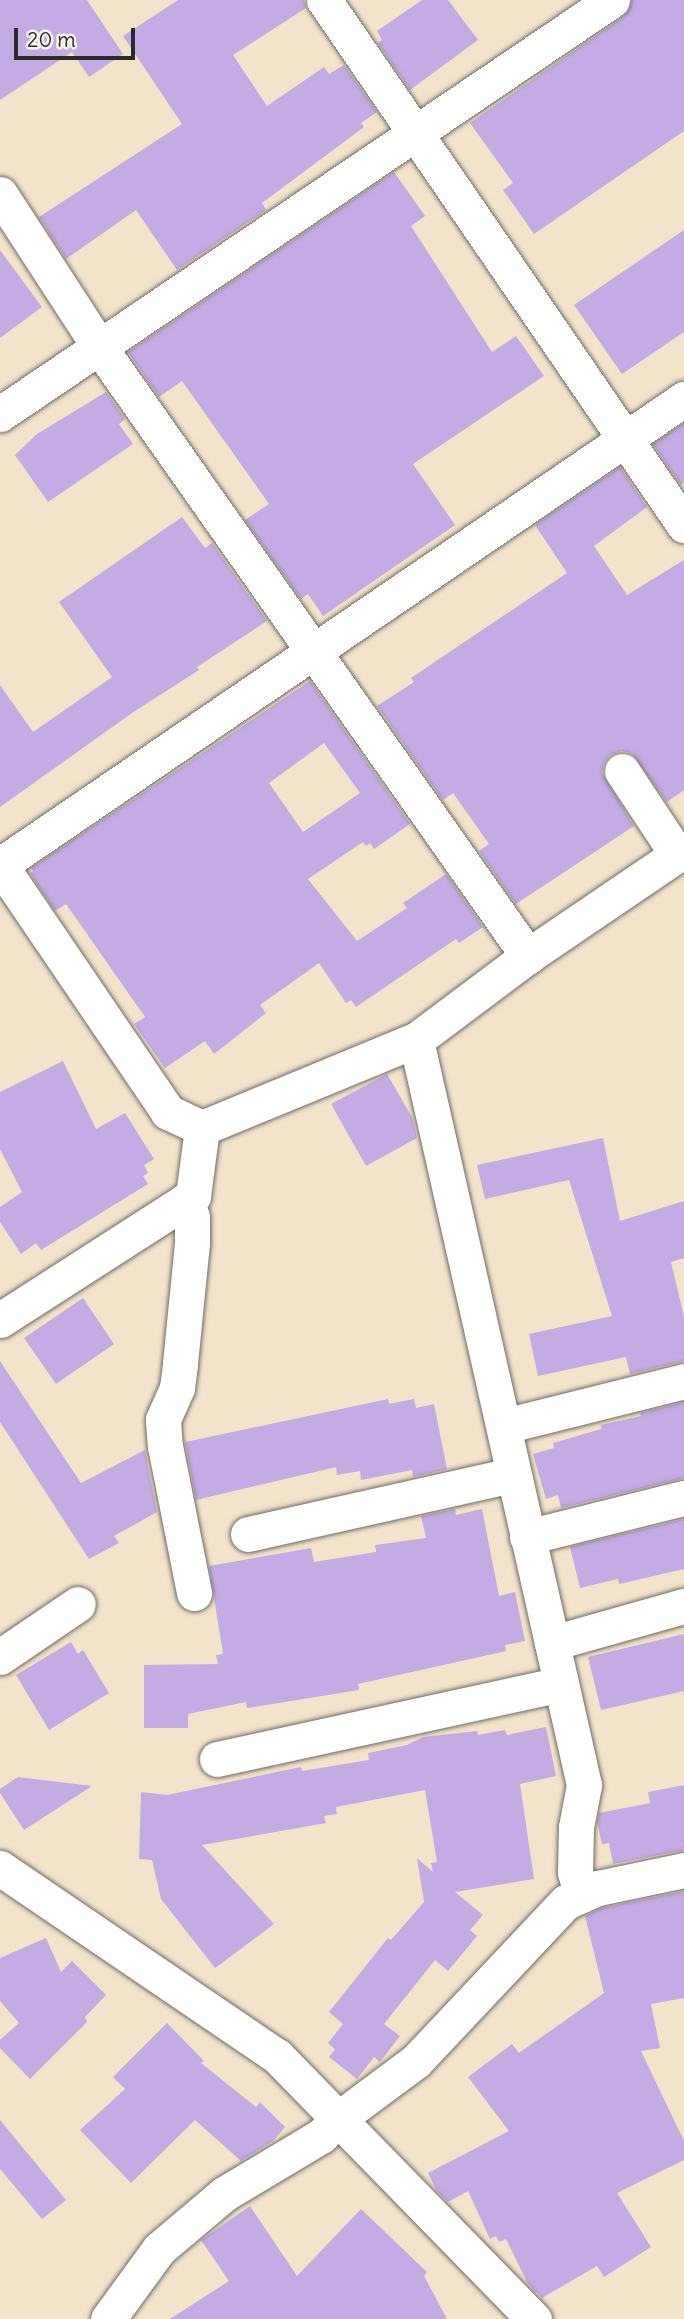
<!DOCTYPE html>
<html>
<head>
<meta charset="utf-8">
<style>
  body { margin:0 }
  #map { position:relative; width:684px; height:2319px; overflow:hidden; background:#f3e3cb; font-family:Delius,sans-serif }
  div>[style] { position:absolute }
  .building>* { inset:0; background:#c4abe4 }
  .roads { filter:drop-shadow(0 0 2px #716b63) drop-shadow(0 0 2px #716b63) }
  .minor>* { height:35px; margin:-17.5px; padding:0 17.5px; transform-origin:17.5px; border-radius:17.5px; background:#fff }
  span { translate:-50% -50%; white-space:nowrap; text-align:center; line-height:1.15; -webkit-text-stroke:7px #f7f3e8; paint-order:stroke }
  .scale { position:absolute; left:14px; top:28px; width:121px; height:32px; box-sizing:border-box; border:4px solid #2b2b2b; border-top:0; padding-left:9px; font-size:21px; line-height:24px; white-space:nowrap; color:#2b2b2b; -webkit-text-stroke:5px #f7f3e8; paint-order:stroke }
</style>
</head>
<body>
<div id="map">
  <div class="building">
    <div style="clip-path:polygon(0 0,87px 0,123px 54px,89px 77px,72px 52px,0 100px)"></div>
    <div style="clip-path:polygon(178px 0,304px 0,306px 8px,233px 55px,267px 106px,324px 67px,329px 74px,344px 65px,377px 112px,361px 123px,364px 127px,262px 203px,266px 210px,177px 270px,136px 210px,66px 259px,39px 217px,182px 124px,123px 36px)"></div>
    <div style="clip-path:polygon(422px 0,448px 0,478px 40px,410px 90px,378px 43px,382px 40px,377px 31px)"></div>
    <div style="clip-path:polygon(632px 0,684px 0,684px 131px,534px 234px,503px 190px,513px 183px,470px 123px,623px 17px)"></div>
    <div style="clip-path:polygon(394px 172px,425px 216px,411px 226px,492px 352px,516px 336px,544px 376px,413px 464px,455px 525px,323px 616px,308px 594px,301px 599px,245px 520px,269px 504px,182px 381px,159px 397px,128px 352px)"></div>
    <div style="clip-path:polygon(684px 230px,684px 332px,622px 374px,574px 305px)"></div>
    <div style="clip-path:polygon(0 250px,42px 307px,0 338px)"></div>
    <div style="clip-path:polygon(106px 392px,125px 419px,119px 424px,133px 444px,48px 502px,15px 455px,37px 434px)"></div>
    <div style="clip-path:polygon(684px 423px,684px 482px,681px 485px,653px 444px)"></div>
    <div style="clip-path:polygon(620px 467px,647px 507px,594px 546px,627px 595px,684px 560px,684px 790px,667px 802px,632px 753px,621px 751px,610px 755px,604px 763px,602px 773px,634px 826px,516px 904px,479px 851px,489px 844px,453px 793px,443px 800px,377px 706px,414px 682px,411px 678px,567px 573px,535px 525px)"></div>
    <div style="clip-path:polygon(182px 517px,205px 548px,212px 543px,267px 621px,197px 667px,199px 670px,132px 713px,0 807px,0 685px,33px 732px,112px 677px,59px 602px)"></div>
    <div style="clip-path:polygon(evenodd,310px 681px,410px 824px,374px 849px,370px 843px,366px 846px,363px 842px,308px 879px,357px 941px,407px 908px,403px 903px,446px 874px,483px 927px,459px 943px,456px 939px,356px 1007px,351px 1000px,346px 1003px,319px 963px,260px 1005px,266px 1013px,214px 1054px,205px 1041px,165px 1068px,134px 1024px,145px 1017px,66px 904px,55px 911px,30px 873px,33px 871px,31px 868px,310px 681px,324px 743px,360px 793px,303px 832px,269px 783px,324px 743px)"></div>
    <div style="clip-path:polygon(63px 1061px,96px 1129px,125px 1113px,154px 1159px,144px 1165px,148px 1173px,143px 1176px,148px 1184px,41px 1250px,36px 1243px,21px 1254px,0 1222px,0 1207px,22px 1192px,0 1149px,0 1092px)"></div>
    <div style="clip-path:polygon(387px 1074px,413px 1119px,417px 1138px,366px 1166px,331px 1104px)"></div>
    <div style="clip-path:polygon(603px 1138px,620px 1221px,684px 1201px,684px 1258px,671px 1262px,684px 1317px,684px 1361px,630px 1374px,626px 1357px,538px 1376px,529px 1334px,612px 1316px,569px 1180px,485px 1199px,477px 1165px)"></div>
    <div style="clip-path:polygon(83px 1298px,114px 1344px,56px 1384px,24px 1338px)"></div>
    <div style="clip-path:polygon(0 1361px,81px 1483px,145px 1450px,157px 1512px,114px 1536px,119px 1543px,89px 1559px,0 1422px)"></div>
    <div style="clip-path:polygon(388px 1399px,389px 1404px,414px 1399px,416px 1408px,434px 1404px,447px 1469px,413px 1477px,412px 1470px,361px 1480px,360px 1471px,337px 1475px,336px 1467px,196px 1500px,185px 1442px)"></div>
    <div style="clip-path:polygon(684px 1402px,684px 1478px,561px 1508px,558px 1495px,546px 1499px,533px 1454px,554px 1448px,553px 1443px,601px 1429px,601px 1425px,641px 1416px,640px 1413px)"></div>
    <div style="clip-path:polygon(455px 1509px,456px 1515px,482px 1509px,499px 1596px,515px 1592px,525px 1641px,505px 1645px,506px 1651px,358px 1684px,359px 1690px,247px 1708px,246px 1702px,188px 1714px,188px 1728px,144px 1728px,144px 1665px,218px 1664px,216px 1655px,223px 1654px,209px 1566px,311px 1548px,314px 1562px,376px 1552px,375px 1545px,426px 1538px,421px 1516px)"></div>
    <div style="clip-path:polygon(684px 1519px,684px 1569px,619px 1584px,618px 1579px,580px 1588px,570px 1547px)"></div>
    <div style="clip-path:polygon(684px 1634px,684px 1691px,601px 1710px,588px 1657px)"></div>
    <div style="clip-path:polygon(71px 1642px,78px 1654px,83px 1650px,109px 1693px,49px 1730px,16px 1675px)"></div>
    <div style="clip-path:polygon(546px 1727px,556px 1776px,520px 1784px,534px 1879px,455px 1892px,483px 1915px,470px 1930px,477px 1936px,448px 1971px,435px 1960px,384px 2024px,400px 2036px,380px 2062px,374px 2057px,357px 2079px,329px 2057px,335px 2049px,328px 2043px,343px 2024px,329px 2012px,388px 1938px,391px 1940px,424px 1902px,417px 1858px,433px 1872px,431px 1863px,437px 1862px,425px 1790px,336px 1807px,337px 1814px,324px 1816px,326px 1823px,202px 1845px,274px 1924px,215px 1968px,161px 1899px,152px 1860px,139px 1859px,141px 1792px,167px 1795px,301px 1767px,302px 1771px,369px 1760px,368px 1753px,407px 1745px,423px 1737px,477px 1731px,478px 1735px,505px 1730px,507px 1735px)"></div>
    <div style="clip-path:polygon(18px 1777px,92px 1786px,24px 1830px,0 1793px,0 1789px)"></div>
    <div style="clip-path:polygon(684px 1785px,684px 1850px,613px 1864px,609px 1843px,602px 1844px,597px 1822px,599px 1813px,650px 1803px,648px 1792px)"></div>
    <div style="clip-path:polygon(684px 1891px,684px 1998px,651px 2004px,660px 2048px,641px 2051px,684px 2141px,684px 2160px,617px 2193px,651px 2247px,604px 2277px,597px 2266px,542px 2298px,528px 2284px,506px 2239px,499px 2242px,496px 2236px,490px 2239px,468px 2191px,448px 2202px,436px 2190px,428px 2173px,509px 2131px,468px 2077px,512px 2044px,519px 2053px,604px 1993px,585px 1916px,602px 1908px)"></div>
    <div style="clip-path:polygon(46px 1938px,61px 1972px,72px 1961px,106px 1995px,85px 2017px,87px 2022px,30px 2079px,0 2048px,0 2040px,19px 2023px,0 2001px,0 1958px)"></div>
    <div style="clip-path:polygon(167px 2023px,204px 2061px,201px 2063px,256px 2107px,260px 2102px,285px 2127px,273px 2141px,241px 2161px,195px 2120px,131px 2183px,80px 2130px,125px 2089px,113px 2077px)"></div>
    <div style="clip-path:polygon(0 2120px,66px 2200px,42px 2219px,0 2169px)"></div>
    <div style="clip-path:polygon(250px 2206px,297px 2276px,361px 2209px,427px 2272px,424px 2276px,447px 2319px,170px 2319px,229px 2281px,201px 2240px)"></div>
  </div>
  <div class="roads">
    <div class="minor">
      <div style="left:324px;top:0;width:637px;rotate:55.56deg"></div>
      <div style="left:0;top:194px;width:184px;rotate:57deg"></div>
      <div style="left:100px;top:348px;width:744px;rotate:54.86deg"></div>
      <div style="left:0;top:414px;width:739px;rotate:-34.08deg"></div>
      <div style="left:622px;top:771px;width:100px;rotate:56.5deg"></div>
      <div style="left:416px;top:1040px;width:764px;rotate:77.29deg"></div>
      <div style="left:584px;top:1785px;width:43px;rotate:100.8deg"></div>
      <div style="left:576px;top:1827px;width:45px;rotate:91.3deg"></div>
      <div style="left:575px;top:1872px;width:24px;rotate:75deg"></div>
      <div style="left:202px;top:1128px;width:38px;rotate:-155deg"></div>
      <div style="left:168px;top:1112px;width:299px;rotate:-124.2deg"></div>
      <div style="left:0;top:865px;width:828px;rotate:-34.27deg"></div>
      <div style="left:186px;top:1200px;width:18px;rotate:71deg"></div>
      <div style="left:192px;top:1217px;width:26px;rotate:90deg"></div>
      <div style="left:192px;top:1243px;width:122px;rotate:95.7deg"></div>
      <div style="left:180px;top:1364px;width:24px;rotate:97deg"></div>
      <div style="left:177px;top:1388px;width:35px;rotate:114deg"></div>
      <div style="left:163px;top:1420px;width:26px;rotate:86deg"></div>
      <div style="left:165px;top:1446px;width:150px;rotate:78.8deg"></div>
      <div style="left:0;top:1320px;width:229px;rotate:-32.7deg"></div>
      <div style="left:193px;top:1196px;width:69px;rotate:-82.5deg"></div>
      <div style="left:202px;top:1128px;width:231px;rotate:-22.4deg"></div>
      <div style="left:416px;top:1040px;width:140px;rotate:-36.9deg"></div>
      <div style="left:528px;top:956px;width:189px;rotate:-34.2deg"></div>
      <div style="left:504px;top:1426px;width:186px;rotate:-14deg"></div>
      <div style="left:248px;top:1534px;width:271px;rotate:-12.6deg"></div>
      <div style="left:527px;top:1537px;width:162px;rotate:-14deg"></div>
      <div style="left:552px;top:1643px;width:137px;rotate:-15.7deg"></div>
      <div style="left:0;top:1657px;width:94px;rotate:-34.2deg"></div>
      <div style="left:217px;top:1759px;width:352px;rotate:-12.3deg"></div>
      <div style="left:0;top:1868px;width:335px;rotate:34.2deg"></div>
      <div style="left:277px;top:2056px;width:368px;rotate:45.7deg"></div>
      <div style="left:108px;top:2319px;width:87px;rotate:-53.9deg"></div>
      <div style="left:159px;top:2249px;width:85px;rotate:-40.2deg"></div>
      <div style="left:224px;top:2194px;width:113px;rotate:-30.9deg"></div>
      <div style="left:321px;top:2136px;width:24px;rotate:-45deg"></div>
      <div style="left:338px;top:2119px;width:97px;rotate:-36.6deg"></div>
      <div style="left:416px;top:2061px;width:219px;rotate:-46.7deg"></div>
      <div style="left:566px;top:1902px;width:35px;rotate:-24deg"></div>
      <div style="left:598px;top:1888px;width:88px;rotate:-11.8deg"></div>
    </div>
  </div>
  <div class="scale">20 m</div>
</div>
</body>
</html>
